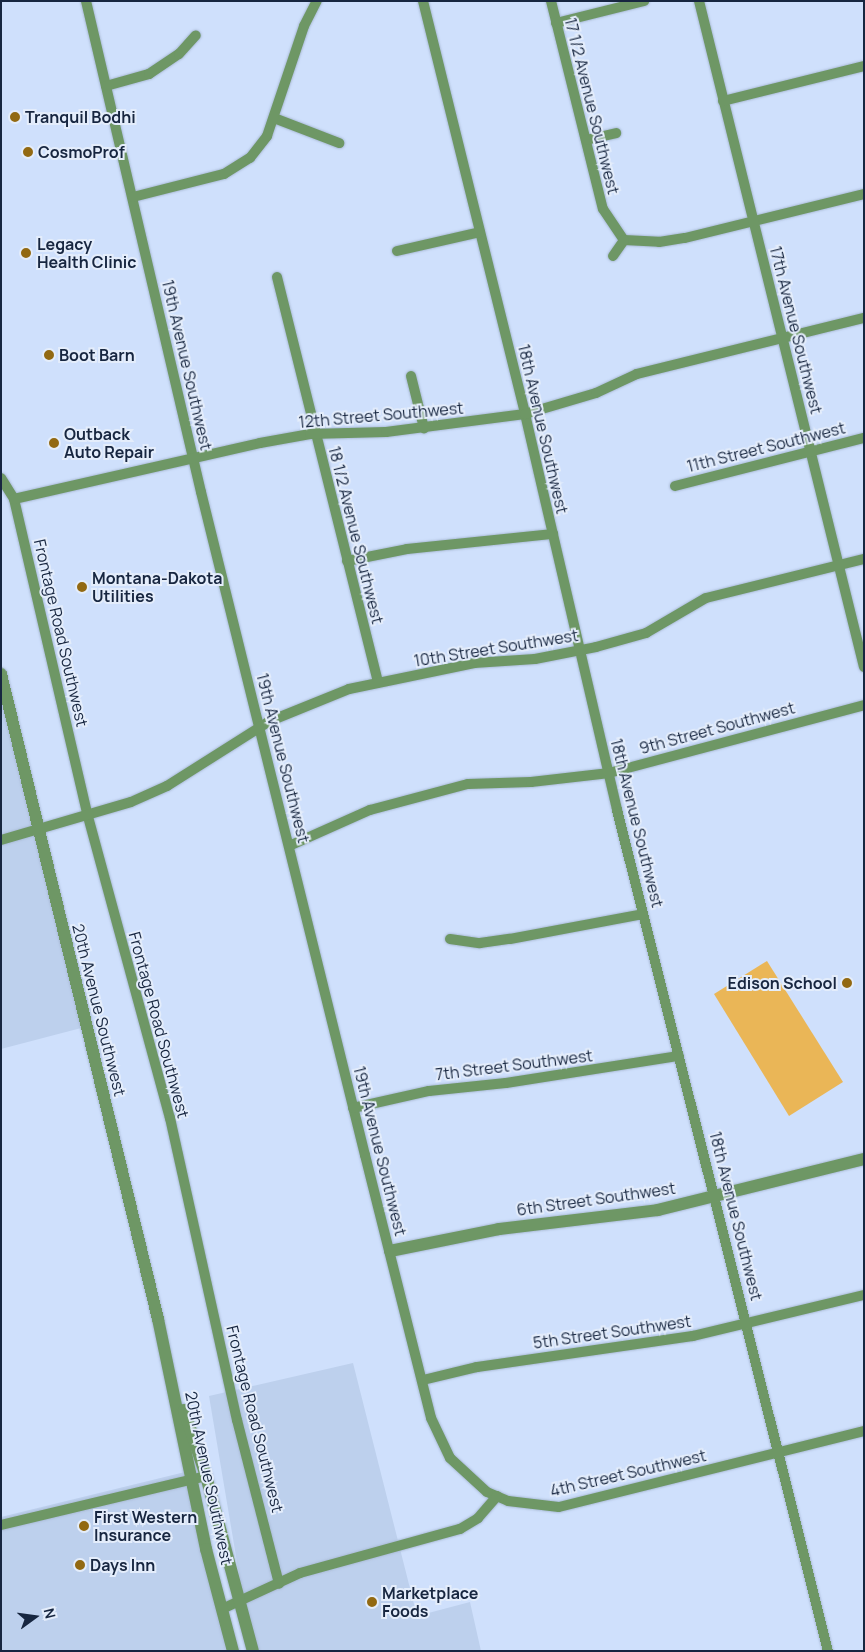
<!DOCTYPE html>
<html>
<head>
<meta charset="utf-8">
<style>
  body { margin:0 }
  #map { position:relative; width:865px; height:1652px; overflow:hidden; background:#cfe0fc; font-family:Manrope,sans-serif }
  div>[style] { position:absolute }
  .built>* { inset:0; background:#bdd0ed }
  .green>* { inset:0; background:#eab657 }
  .roads { filter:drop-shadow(0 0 1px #aabbd6) drop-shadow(0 0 1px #aabbd6) }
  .minor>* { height:10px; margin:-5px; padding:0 5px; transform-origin:5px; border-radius:5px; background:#6e9765 }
  .tertiary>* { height:12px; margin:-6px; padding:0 6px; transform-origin:6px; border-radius:6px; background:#6e9765 }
  .dots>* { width:14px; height:14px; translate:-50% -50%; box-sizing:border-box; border:2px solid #e4edfb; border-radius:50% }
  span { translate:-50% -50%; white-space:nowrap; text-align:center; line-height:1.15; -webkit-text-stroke:4px #e4edfb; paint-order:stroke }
  .street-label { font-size:16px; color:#172640 }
  .poi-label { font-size:16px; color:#172640; font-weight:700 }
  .left { translate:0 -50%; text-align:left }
  .right { translate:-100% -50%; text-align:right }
  .frame { position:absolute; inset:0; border:2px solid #172640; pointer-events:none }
  .north { position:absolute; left:10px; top:1592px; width:50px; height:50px; -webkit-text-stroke:4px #e4edfb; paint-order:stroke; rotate:76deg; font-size:14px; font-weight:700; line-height:20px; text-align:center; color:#172640 }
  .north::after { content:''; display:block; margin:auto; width:18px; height:22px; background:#172640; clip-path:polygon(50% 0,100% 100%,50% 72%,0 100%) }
</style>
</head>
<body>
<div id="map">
  <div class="built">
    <div style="clip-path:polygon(1px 682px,85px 1027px,1px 1049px)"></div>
    <div style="clip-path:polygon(353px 1363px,417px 1616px,470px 1602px,481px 1651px,258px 1651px,240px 1580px,209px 1396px)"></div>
    <div style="clip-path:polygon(185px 1472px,226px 1651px,1px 1651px,1px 1517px)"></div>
  </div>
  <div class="green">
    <div style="clip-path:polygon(767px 961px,843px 1082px,789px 1116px,714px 994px)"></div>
  </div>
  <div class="roads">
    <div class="minor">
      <div style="left:86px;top:1px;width:504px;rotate:76.82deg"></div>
      <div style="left:201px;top:492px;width:683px;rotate:76.11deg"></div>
      <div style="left:365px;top:1155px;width:271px;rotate:75.9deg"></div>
      <div style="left:431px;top:1418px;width:44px;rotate:64.6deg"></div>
      <div style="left:450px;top:1458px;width:50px;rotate:42.6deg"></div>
      <div style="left:487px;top:1492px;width:23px;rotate:23deg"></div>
      <div style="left:508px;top:1501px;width:51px;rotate:6.7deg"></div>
      <div style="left:559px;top:1507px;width:314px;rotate:-14deg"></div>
      <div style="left:423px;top:1px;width:425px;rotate:76.1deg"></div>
      <div style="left:525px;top:414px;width:407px;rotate:76.9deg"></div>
      <div style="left:617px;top:810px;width:867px;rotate:75.92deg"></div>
      <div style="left:551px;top:1px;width:214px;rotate:76deg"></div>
      <div style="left:603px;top:209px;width:37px;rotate:56deg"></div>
      <div style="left:624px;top:240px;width:35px;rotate:3deg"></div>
      <div style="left:659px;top:242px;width:26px;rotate:-9deg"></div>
      <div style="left:685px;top:238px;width:184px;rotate:-13.8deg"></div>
      <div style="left:699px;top:1px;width:686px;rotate:76.09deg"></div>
      <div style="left:556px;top:23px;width:91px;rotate:-14deg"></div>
      <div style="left:106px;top:86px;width:45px;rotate:-15.6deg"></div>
      <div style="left:149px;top:74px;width:36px;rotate:-34deg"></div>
      <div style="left:179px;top:54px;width:25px;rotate:-48deg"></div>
      <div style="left:723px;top:101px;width:145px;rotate:-13.9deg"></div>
      <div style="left:274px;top:118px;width:70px;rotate:21deg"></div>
      <div style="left:586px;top:140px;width:31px;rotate:-13deg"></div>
      <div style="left:133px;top:197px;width:94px;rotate:-14.2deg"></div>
      <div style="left:224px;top:174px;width:31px;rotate:-32deg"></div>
      <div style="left:250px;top:158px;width:28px;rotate:-52deg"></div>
      <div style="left:267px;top:136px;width:116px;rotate:-71.4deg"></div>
      <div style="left:304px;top:26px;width:28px;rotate:-63deg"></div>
      <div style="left:397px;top:251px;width:85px;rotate:-12.9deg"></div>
      <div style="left:613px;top:256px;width:19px;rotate:-55deg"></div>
      <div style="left:277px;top:277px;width:418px;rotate:76deg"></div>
      <div style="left:411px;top:376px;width:54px;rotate:76deg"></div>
      <div style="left:1px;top:478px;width:25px;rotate:58deg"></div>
      <div style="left:14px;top:499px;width:322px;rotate:76.9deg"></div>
      <div style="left:87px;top:813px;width:316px;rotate:74.8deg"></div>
      <div style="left:170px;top:1118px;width:309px;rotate:77.5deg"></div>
      <div style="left:237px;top:1420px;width:169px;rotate:75.6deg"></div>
      <div style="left:675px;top:486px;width:195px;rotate:-14.3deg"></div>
      <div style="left:14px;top:499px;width:252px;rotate:-12.8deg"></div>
      <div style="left:260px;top:443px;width:51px;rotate:-10.2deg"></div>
      <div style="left:310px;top:434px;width:76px;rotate:-1.5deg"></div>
      <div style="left:386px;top:432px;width:140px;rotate:-7.4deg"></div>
      <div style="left:525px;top:414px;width:74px;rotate:-16.5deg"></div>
      <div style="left:596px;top:393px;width:45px;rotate:-24.9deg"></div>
      <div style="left:637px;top:374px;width:234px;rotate:-13.9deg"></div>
      <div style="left:347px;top:561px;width:61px;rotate:-11.3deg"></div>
      <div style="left:407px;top:549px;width:147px;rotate:-5.9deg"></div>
      <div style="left:1px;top:840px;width:135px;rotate:-16.3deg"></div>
      <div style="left:131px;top:802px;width:39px;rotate:-24deg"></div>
      <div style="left:167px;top:786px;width:122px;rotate:-32.3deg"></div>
      <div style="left:270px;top:721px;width:85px;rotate:-22.1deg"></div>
      <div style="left:349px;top:689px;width:128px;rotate:-11.7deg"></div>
      <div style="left:474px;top:663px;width:61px;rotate:-3.8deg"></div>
      <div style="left:535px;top:659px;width:62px;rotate:-11.1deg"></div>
      <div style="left:596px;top:647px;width:52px;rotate:-15.6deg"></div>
      <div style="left:646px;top:633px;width:69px;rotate:-30.3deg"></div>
      <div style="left:706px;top:598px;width:163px;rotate:-13.9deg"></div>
      <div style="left:289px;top:846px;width:89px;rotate:-24deg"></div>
      <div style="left:370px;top:810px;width:101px;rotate:-14.9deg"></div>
      <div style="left:468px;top:784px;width:63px;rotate:-1.8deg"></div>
      <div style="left:531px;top:782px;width:79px;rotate:-6.6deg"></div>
      <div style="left:609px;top:773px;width:264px;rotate:-14.9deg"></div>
      <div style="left:450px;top:939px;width:30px;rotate:8deg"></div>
      <div style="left:480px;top:943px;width:30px;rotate:-8deg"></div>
      <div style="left:510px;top:939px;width:135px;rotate:-10.6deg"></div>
      <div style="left:353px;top:1108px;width:78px;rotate:-12.6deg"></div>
      <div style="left:429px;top:1091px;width:77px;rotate:-5.9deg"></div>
      <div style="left:506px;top:1083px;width:175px;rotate:-8.9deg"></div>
      <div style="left:423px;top:1380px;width:56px;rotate:-13.5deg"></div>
      <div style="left:477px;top:1367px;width:218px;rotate:-8.2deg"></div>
      <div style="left:693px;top:1336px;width:176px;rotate:-13.5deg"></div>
      <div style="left:1px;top:1525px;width:211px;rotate:-13.4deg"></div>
      <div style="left:222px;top:1609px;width:86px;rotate:-24.8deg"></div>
      <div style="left:300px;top:1573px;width:166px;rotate:-15.4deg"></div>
      <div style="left:460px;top:1529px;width:21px;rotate:-31deg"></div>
      <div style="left:478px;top:1518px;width:29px;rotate:-49deg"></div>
    </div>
    <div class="tertiary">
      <div style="left:1px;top:674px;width:664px;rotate:76.32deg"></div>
      <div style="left:158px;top:1319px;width:235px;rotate:78.2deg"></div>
      <div style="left:206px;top:1549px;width:106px;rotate:75.2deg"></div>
      <div style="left:390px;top:1251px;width:111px;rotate:-11.4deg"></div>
      <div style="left:499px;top:1229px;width:160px;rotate:-6.8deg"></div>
      <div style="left:658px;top:1210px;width:212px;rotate:-13.9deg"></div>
      <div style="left:184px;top:1410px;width:70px;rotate:71.6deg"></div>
      <div style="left:206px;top:1476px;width:181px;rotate:75deg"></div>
    </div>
  </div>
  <div class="dots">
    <div style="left:15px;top:117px;background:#926912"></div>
    <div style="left:28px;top:152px;background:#926912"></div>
    <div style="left:26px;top:253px;background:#926912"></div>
    <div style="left:49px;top:355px;background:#926912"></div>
    <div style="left:54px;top:443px;background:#926912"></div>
    <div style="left:82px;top:587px;background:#926912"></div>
    <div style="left:847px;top:983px;background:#926912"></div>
    <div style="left:84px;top:1526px;background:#926912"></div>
    <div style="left:80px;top:1565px;background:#926912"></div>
    <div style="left:372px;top:1602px;background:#926912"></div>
  </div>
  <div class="street-label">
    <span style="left:592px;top:106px;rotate:76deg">17 1/2 Avenue Southwest</span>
    <span style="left:796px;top:330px;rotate:76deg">17th Avenue Southwest</span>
    <span style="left:187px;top:365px;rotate:77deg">19th Avenue Southwest</span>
    <span style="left:381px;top:415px;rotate:-5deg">12th Street Southwest</span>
    <span style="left:543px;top:429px;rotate:77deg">18th Avenue Southwest</span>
    <span style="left:766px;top:447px;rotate:-14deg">11th Street Southwest</span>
    <span style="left:356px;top:535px;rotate:76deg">18 1/2 Avenue Southwest</span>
    <span style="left:61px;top:633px;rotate:77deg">Frontage Road Southwest</span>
    <span style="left:496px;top:648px;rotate:-9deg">10th Street Southwest</span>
    <span style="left:717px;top:728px;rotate:-15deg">9th Street Southwest</span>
    <span style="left:283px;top:758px;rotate:76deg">19th Avenue Southwest</span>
    <span style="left:637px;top:823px;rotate:76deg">18th Avenue Southwest</span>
    <span style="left:99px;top:1010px;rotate:76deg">20th Avenue Southwest</span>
    <span style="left:159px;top:1025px;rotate:75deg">Frontage Road Southwest</span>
    <span style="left:514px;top:1065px;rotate:-7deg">7th Street Southwest</span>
    <span style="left:380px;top:1151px;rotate:76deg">19th Avenue Southwest</span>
    <span style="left:596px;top:1199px;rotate:-8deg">6th Street Southwest</span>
    <span style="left:736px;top:1216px;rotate:76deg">18th Avenue Southwest</span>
    <span style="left:612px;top:1332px;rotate:-8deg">5th Street Southwest</span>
    <span style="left:255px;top:1419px;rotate:76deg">Frontage Road Southwest</span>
    <span style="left:628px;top:1473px;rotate:-13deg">4th Street Southwest</span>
    <span style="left:209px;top:1478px;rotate:78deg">20th Avenue Southwest</span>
  </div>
  <div class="poi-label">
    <span class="left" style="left:25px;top:117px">Tranquil Bodhi</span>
    <span class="left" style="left:38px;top:152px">CosmoProf</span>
    <span class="left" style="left:37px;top:253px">Legacy<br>Health Clinic</span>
    <span class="left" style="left:59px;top:355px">Boot Barn</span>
    <span class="left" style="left:64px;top:443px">Outback<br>Auto Repair</span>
    <span class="left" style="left:92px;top:587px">Montana-Dakota<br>Utilities</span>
    <span class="right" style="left:837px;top:983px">Edison School</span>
    <span class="left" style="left:94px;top:1526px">First Western<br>Insurance</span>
    <span class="left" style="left:90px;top:1565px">Days Inn</span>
    <span class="left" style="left:382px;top:1602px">Marketplace<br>Foods</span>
  </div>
  <div class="frame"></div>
  <div class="north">N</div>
</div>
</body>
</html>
